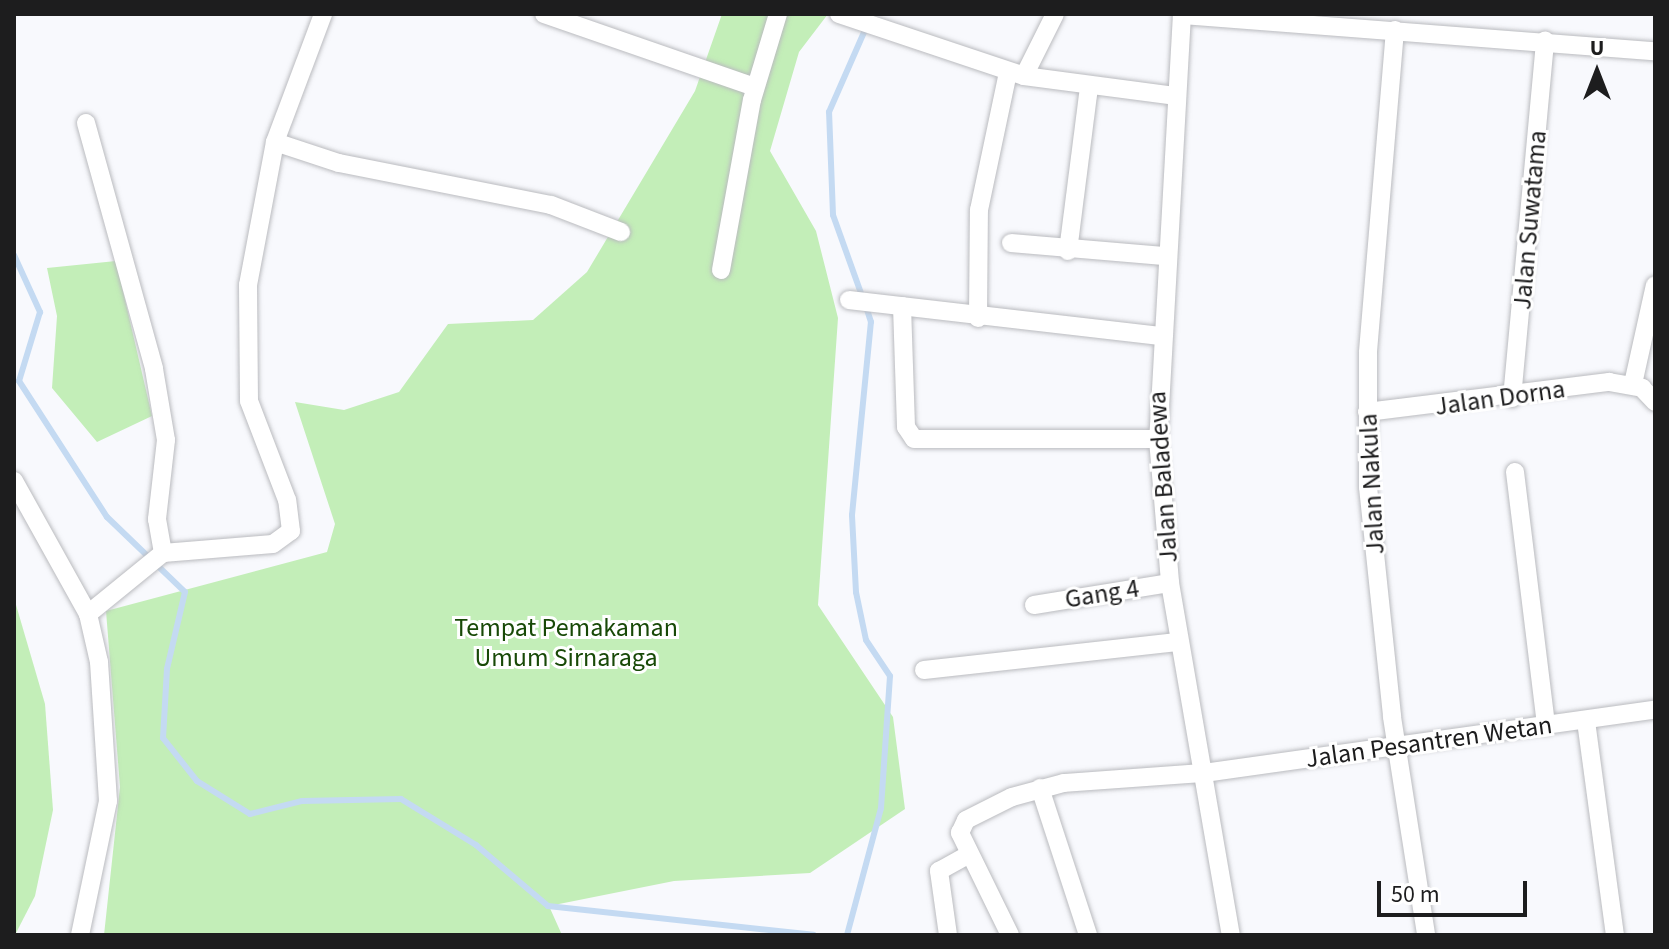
<!DOCTYPE html>
<html>
<head>
<meta charset="utf-8">
<style>
  body { margin:0 }
  #map { position:relative; width:1669px; height:949px; overflow:hidden; background:#f8f9fd; font-family:"Source Sans 3",sans-serif }
  div>[style] { position:absolute }
  .green>* { inset:0; background:#c3eeb8 }
  .stream>* { height:6px; margin:-3px; padding:0 3px; transform-origin:3px; border-radius:3px; background:#c4daf2 }
  .roads { filter:drop-shadow(0 0 2px #babbbf) drop-shadow(0 0 2px #babbbf) }
  .street>* { height:18px; margin:-9px; padding:0 9px; transform-origin:9px; border-radius:9px; background:#fff }
  span { translate:-50% -50%; white-space:nowrap; text-align:center; line-height:1.15; -webkit-text-stroke:6px #fff; paint-order:stroke }
  .street-label { font-size:26px; color:#1d1d1e }
  .park-label { font-size:26px; color:#184907 }
  .frame { position:absolute; inset:0; border:16px solid #1d1d1e; pointer-events:none }
  .north { position:absolute; left:1557px; top:32px; width:80px; height:80px; -webkit-text-stroke:6px #fff; paint-order:stroke; rotate:0deg; font-size:22px; font-weight:700; line-height:32px; text-align:center; color:#1d1d1e }
  .north::after { content:''; display:block; margin:auto; width:28px; height:36px; background:#1d1d1e; clip-path:polygon(50% 0,100% 100%,50% 72%,0 100%) }
  .scale { position:absolute; left:1377px; top:881px; width:150px; height:36px; box-sizing:border-box; border:4px solid #1d1d1e; border-top:0; padding-left:10px; font-size:24px; line-height:28px; white-space:nowrap; color:#1d1d1e; -webkit-text-stroke:6px #fff; paint-order:stroke }
</style>
</head>
<body>
<div id="map">
  <div class="green">
    <div style="clip-path:polygon(722px 14px,828px 14px,799px 52px,770px 151px,816px 231px,838px 318px,818px 605px,893px 717px,905px 809px,810px 873px,674px 881px,549px 906px,562px 935px,104px 935px,120px 787px,106px 611px,327px 552px,335px 524px,295px 402px,344px 410px,399px 392px,448px 324px,533px 320px,587px 272px,695px 91px)"></div>
    <div style="clip-path:polygon(116px 261px,152px 416px,97px 442px,52px 388px,57px 316px,47px 268px)"></div>
    <div style="clip-path:polygon(14px 598px,45px 704px,53px 810px,35px 896px,15px 935px)"></div>
  </div>
  <div class="stream">
    <div style="left:14px;top:255px;width:63px;rotate:65.5deg"></div>
    <div style="left:40px;top:312px;width:72px;rotate:106.9deg"></div>
    <div style="left:19px;top:381px;width:162px;rotate:57.1deg"></div>
    <div style="left:107px;top:517px;width:108px;rotate:43.9deg"></div>
    <div style="left:185px;top:592px;width:79px;rotate:103.2deg"></div>
    <div style="left:167px;top:669px;width:69px;rotate:93.3deg"></div>
    <div style="left:163px;top:738px;width:55px;rotate:51.7deg"></div>
    <div style="left:197px;top:781px;width:62px;rotate:31.9deg"></div>
    <div style="left:250px;top:814px;width:54px;rotate:-14deg"></div>
    <div style="left:302px;top:801px;width:99px;rotate:-1.2deg"></div>
    <div style="left:401px;top:799px;width:88px;rotate:31.5deg"></div>
    <div style="left:476px;top:845px;width:94px;rotate:40.3deg"></div>
    <div style="left:548px;top:906px;width:267px;rotate:6.2deg"></div>
    <div style="left:862px;top:296px;width:86px;rotate:-109.7deg"></div>
    <div style="left:833px;top:215px;width:103px;rotate:-92.2deg"></div>
    <div style="left:829px;top:112px;width:107px;rotate:-66.3deg"></div>
    <div style="left:847px;top:935px;width:131px;rotate:-75deg"></div>
    <div style="left:881px;top:808px;width:132px;rotate:-86.1deg"></div>
    <div style="left:890px;top:676px;width:43px;rotate:-123.7deg"></div>
    <div style="left:866px;top:640px;width:49px;rotate:-101.8deg"></div>
    <div style="left:856px;top:592px;width:77px;rotate:-93deg"></div>
    <div style="left:852px;top:515px;width:194px;rotate:-84.4deg"></div>
    <div style="left:871px;top:322px;width:16px;rotate:-108deg"></div>
  </div>
  <div class="roads">
    <div class="street">
      <div style="left:544px;top:14px;width:223px;rotate:19.1deg"></div>
      <div style="left:839px;top:14px;width:195px;rotate:18.5deg"></div>
      <div style="left:1024px;top:76px;width:152px;rotate:7.5deg"></div>
      <div style="left:1182px;top:14px;width:426px;rotate:93.2deg"></div>
      <div style="left:1158px;top:439px;width:144px;rotate:85.2deg"></div>
      <div style="left:1170px;top:583px;width:357px;rotate:80.2deg"></div>
      <div style="left:1182px;top:15px;width:474px;rotate:4.4deg"></div>
      <div style="left:1395px;top:30px;width:324px;rotate:94.8deg"></div>
      <div style="left:1368px;top:353px;width:134px;rotate:90deg"></div>
      <div style="left:1368px;top:487px;width:231px;rotate:84deg"></div>
      <div style="left:1392px;top:717px;width:221px;rotate:81.1deg"></div>
      <div style="left:1024px;top:76px;width:69px;rotate:-63.4deg"></div>
      <div style="left:86px;top:123px;width:255px;rotate:74.5deg"></div>
      <div style="left:154px;top:369px;width:72px;rotate:80.4deg"></div>
      <div style="left:166px;top:440px;width:80px;rotate:96.5deg"></div>
      <div style="left:157px;top:519px;width:35px;rotate:80deg"></div>
      <div style="left:275px;top:142px;width:67px;rotate:18.2deg"></div>
      <div style="left:339px;top:163px;width:216px;rotate:11.2deg"></div>
      <div style="left:551px;top:205px;width:75px;rotate:21.1deg"></div>
      <div style="left:1011px;top:243px;width:153px;rotate:4.9deg"></div>
      <div style="left:1068px;top:251px;width:166px;rotate:-82.7deg"></div>
      <div style="left:721px;top:270px;width:173px;rotate:-79.7deg"></div>
      <div style="left:752px;top:100px;width:90px;rotate:-73.2deg"></div>
      <div style="left:849px;top:300px;width:311px;rotate:6.6deg"></div>
      <div style="left:902px;top:306px;width:121px;rotate:88.1deg"></div>
      <div style="left:906px;top:427px;width:14px;rotate:56deg"></div>
      <div style="left:914px;top:439px;width:244px"></div>
      <div style="left:978px;top:318px;width:108px;rotate:-89.5deg"></div>
      <div style="left:979px;top:210px;width:141px;rotate:-78.1deg"></div>
      <div style="left:1633px;top:384px;width:101px;rotate:-77.5deg"></div>
      <div style="left:1512px;top:398px;width:359px;rotate:-84.7deg"></div>
      <div style="left:1367px;top:412px;width:244px;rotate:-7.1deg"></div>
      <div style="left:1609px;top:382px;width:34px;rotate:10deg"></div>
      <div style="left:1642px;top:388px;width:19px;rotate:47deg"></div>
      <div style="left:1515px;top:472px;width:256px;rotate:83deg"></div>
      <div style="left:14px;top:481px;width:152px;rotate:60.9deg"></div>
      <div style="left:88px;top:614px;width:49px;rotate:77.1deg"></div>
      <div style="left:99px;top:662px;width:139px;rotate:86.3deg"></div>
      <div style="left:108px;top:801px;width:137px;rotate:101.8deg"></div>
      <div style="left:1034px;top:605px;width:138px;rotate:-9.2deg"></div>
      <div style="left:88px;top:614px;width:97px;rotate:-39.1deg"></div>
      <div style="left:163px;top:553px;width:110px;rotate:-4.7deg"></div>
      <div style="left:273px;top:544px;width:22px;rotate:-36deg"></div>
      <div style="left:291px;top:531px;width:31px;rotate:-97deg"></div>
      <div style="left:287px;top:500px;width:106px;rotate:-111deg"></div>
      <div style="left:249px;top:401px;width:116px;rotate:-90.5deg"></div>
      <div style="left:248px;top:285px;width:146px;rotate:-79.3deg"></div>
      <div style="left:275px;top:142px;width:137px;rotate:-69.4deg"></div>
      <div style="left:924px;top:670px;width:257px;rotate:-6.3deg"></div>
      <div style="left:1586px;top:721px;width:216px;rotate:82.3deg"></div>
      <div style="left:1040px;top:788px;width:155px;rotate:71.9deg"></div>
      <div style="left:948px;top:935px;width:65px;rotate:-98deg"></div>
      <div style="left:939px;top:871px;width:33px;rotate:-29deg"></div>
      <div style="left:1010px;top:935px;width:114px;rotate:-116.1deg"></div>
      <div style="left:960px;top:833px;width:14px;rotate:-65deg"></div>
      <div style="left:966px;top:820px;width:51px;rotate:-26.6deg"></div>
      <div style="left:1012px;top:797px;width:54px;rotate:-15.1deg"></div>
      <div style="left:1064px;top:783px;width:140px;rotate:-4.1deg"></div>
      <div style="left:1204px;top:773px;width:455px;rotate:-8deg"></div>
    </div>
  </div>
  <div class="street-label">
    <span style="left:1530px;top:220px;rotate:-85deg">Jalan Suwatama</span>
    <span style="left:1500px;top:398px;rotate:-8deg">Jalan Dorna</span>
    <span style="left:1163px;top:477px;rotate:-94deg">Jalan Baladewa</span>
    <span style="left:1372px;top:484px;rotate:-93deg">Jalan Nakula</span>
    <span style="left:1102px;top:594px;rotate:-9deg">Gang 4</span>
    <span style="left:1429px;top:742px;rotate:-8deg">Jalan Pesantren Wetan</span>
  </div>
  <div class="park-label">
    <span style="left:566px;top:643px">Tempat Pemakaman<br>Umum Sirnaraga</span>
  </div>
  <div class="frame"></div>
  <div class="north">U</div>
  <div class="scale">50 m</div>
</div>
</body>
</html>
